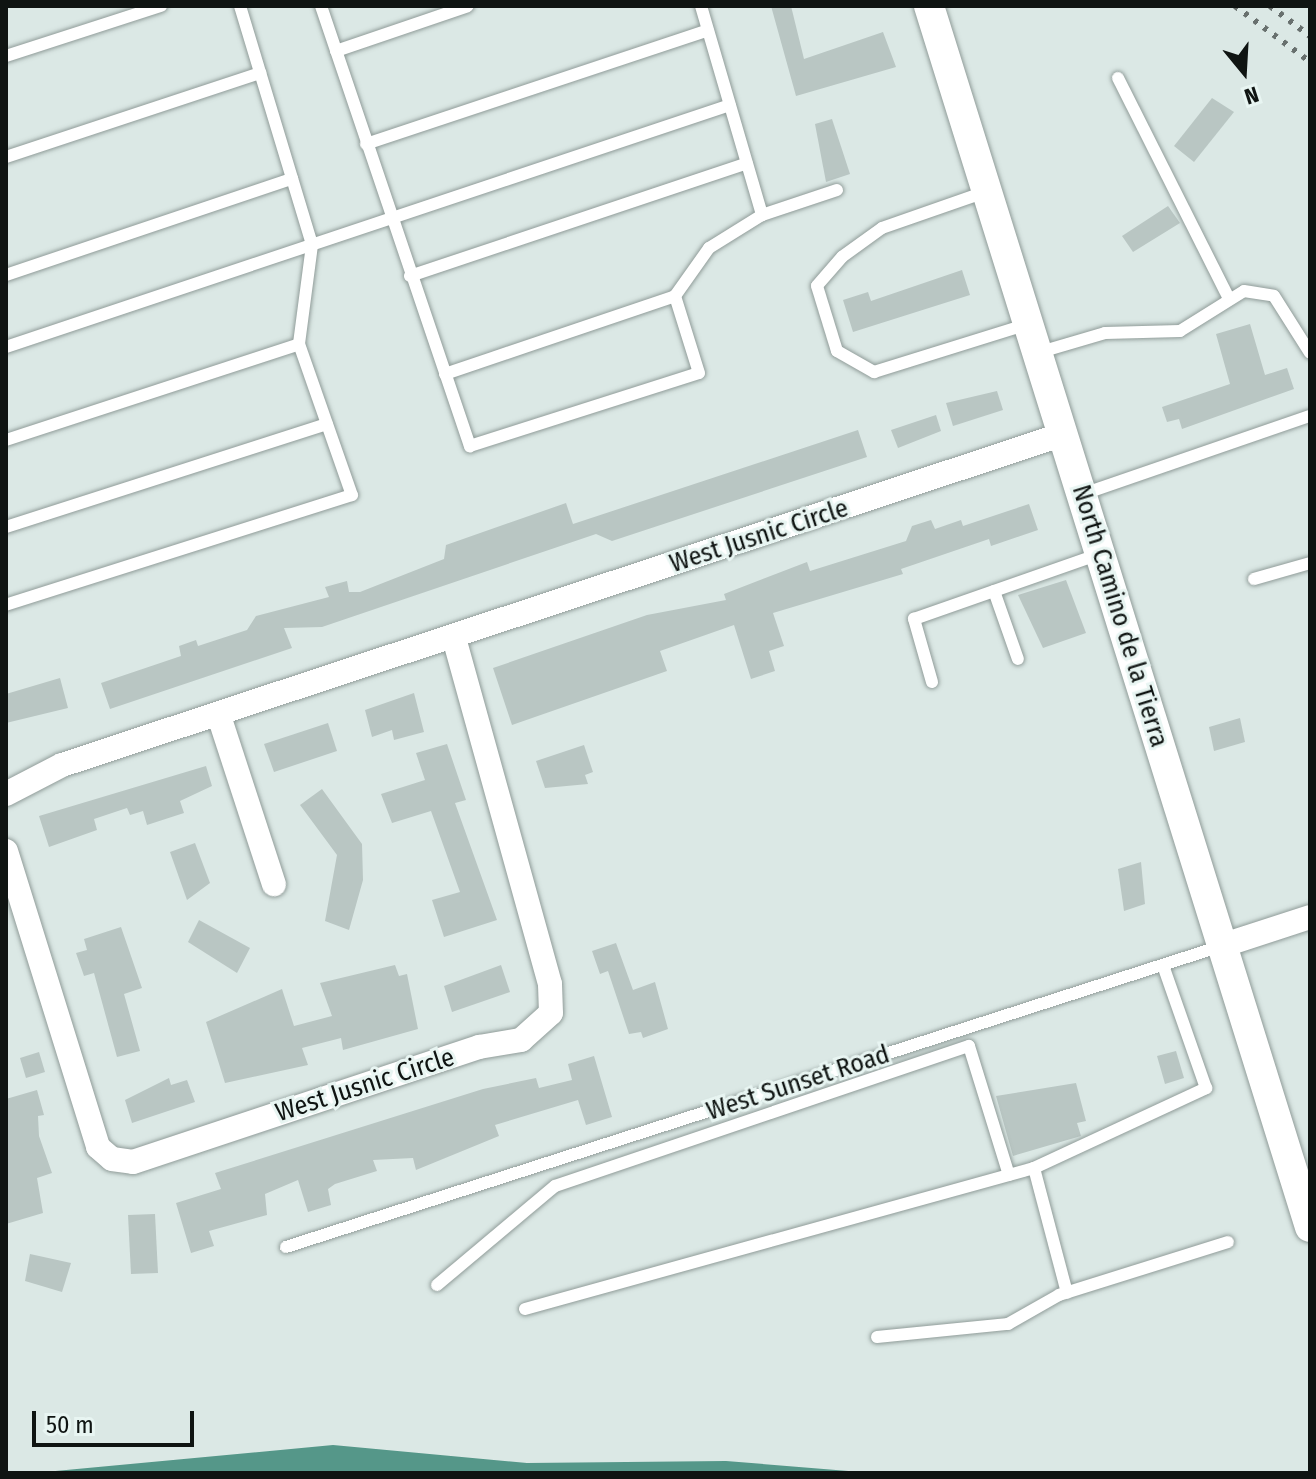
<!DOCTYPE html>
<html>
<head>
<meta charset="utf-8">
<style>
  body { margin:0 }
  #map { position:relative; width:1316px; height:1479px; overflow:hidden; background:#dbe8e5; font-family:"Fira Sans Condensed",sans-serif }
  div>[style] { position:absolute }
  .water>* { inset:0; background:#559789 }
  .building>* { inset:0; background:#b9c6c3 }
  .roads { filter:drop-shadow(0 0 2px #909c99) drop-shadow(0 0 2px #909c99) }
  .service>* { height:12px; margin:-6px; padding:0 6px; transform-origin:6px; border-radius:6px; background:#fff }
  .minor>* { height:24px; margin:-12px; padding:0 12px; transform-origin:12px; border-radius:12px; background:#fff }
  .tertiary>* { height:30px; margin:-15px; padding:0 15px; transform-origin:15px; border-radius:15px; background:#fff }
  .rail>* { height:6px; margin-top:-3px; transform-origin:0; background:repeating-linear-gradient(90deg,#68706e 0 4px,transparent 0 12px) }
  span { translate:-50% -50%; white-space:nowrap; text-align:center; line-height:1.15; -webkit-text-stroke:6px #e8f5f2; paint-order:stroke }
  .street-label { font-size:26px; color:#0f1412 }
  .frame { position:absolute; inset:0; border:8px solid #0f1412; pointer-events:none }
  .north { position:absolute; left:1204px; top:32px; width:80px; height:80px; -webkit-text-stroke:6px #e8f5f2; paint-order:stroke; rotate:162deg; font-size:22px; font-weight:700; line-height:32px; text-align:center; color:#0f1412 }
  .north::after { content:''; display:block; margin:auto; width:28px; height:36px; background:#0f1412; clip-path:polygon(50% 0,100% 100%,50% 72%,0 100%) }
  .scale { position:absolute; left:32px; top:1411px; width:162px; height:36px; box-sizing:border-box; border:4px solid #0f1412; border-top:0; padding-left:10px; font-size:24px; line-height:28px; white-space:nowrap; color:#0f1412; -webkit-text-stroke:6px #e8f5f2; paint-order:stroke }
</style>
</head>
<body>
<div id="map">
  <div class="water">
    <div style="clip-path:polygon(333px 1445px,527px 1463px,726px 1461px,873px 1473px,34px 1473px)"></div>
  </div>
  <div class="building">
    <div style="clip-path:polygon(771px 6px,791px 6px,804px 59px,883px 32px,896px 67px,796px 96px)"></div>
    <div style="clip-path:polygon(1212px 98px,1234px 112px,1194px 162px,1174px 146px)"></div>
    <div style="clip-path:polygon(832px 119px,850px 174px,826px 182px,815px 124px)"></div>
    <div style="clip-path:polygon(1168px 206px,1180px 223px,1133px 252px,1122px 236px)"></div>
    <div style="clip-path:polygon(962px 270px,970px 295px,853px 332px,843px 300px,868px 292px,871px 301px)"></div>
    <div style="clip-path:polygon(1250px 324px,1265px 375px,1287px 368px,1294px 389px,1182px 429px,1179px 419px,1167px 422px,1162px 407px,1230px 384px,1216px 334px)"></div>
    <div style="clip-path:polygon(997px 391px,1003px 410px,953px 426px,946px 403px)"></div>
    <div style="clip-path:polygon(936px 415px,941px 431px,898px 448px,891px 430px)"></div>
    <div style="clip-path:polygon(858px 430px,867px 457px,612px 541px,596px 534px,322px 627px,284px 628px,292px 648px,110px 709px,101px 683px,181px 656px,179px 646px,196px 640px,198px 646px,247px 630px,256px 616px,329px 597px,325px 587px,347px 581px,349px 592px,360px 592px,444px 559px,446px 545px,566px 503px,573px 524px)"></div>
    <div style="clip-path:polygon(1029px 504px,1038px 530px,991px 546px,989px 539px,901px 569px,903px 574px,773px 613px,784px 646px,769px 651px,775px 671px,751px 679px,734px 625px,660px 651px,667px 671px,512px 725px,493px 668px,647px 615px,726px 600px,724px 594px,807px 562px,810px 571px,906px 541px,912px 526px,931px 520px,935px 529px,961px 520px,963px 526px)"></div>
    <div style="clip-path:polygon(1066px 580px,1086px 633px,1043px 648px,1018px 595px)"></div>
    <div style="clip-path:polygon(60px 678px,68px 708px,6px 723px,6px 694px)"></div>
    <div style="clip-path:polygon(414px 693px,424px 732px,394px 740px,392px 730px,372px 737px,365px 710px)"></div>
    <div style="clip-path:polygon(1240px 718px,1245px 742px,1214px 751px,1209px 727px)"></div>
    <div style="clip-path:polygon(328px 723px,337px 751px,274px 772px,264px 744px)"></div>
    <div style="clip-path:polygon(447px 744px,466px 800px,455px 803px,497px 920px,444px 937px,432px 900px,460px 892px,431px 811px,392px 823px,381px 794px,425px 780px,416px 753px)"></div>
    <div style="clip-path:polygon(584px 745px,593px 772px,585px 775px,588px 784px,545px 788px,536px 761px)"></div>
    <div style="clip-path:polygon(206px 766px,212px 786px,180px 801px,184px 813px,147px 825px,143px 811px,130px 815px,127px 808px,94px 819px,97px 830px,49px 847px,39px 816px)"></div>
    <div style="clip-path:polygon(322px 789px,362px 844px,363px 880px,349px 930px,325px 921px,337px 855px,300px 805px)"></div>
    <div style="clip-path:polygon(195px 843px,210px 883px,187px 900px,170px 852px)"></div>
    <div style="clip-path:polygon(1141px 862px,1145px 904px,1124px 911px,1118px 869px)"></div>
    <div style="clip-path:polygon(199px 920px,250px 948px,237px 973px,188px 942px)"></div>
    <div style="clip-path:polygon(121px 927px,142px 988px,124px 994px,140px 1051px,117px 1057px,94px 973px,84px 976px,76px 953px,87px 950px,84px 939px)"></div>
    <div style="clip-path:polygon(616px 943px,633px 990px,655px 982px,668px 1029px,643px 1038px,641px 1032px,629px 1034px,608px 971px,600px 974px,592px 951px)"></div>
    <div style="clip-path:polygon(395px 965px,399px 976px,407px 974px,418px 1029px,343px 1050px,341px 1038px,302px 1048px,308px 1065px,225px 1083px,206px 1022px,282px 989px,294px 1026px,332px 1016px,320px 983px)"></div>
    <div style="clip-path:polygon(501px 965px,510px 992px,452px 1012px,444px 986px)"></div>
    <div style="clip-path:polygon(1176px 1051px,1184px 1078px,1165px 1084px,1157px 1056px)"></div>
    <div style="clip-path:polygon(39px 1052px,45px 1072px,26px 1078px,20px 1058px)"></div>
    <div style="clip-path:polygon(594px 1056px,612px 1117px,586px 1125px,578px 1100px,495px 1125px,499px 1136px,416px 1170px,413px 1158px,373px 1160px,377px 1171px,335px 1184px,328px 1189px,331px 1205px,308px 1212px,298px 1180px,265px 1194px,267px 1215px,209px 1231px,214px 1246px,191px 1253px,176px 1203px,221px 1189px,215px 1173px,483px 1089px,536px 1078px,539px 1088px,572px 1080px,568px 1064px)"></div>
    <div style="clip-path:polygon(169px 1078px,171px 1085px,187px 1080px,195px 1102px,132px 1123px,125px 1100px)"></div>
    <div style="clip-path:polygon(1076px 1083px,1086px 1121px,1077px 1123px,1081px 1136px,1013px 1156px,996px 1096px)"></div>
    <div style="clip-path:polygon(37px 1090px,44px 1115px,38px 1116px,39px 1136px,52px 1173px,37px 1178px,43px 1213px,6px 1224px,6px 1099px)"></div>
    <div style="clip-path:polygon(155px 1214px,158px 1273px,131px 1274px,128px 1215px)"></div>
    <div style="clip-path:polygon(30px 1254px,71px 1263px,62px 1292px,25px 1281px)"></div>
  </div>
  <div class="roads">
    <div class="service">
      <div style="left:240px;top:6px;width:250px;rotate:73.2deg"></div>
      <div style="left:312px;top:245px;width:100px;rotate:97.5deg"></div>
      <div style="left:321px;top:6px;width:465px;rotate:71.3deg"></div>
      <div style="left:470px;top:446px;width:240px;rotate:-17.7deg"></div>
      <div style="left:699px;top:373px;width:81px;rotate:-107.3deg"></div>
      <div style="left:675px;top:296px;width:59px;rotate:-54.7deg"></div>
      <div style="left:709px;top:248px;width:62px;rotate:-31.9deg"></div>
      <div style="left:701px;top:6px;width:218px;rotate:73.7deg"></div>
      <div style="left:762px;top:215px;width:79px;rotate:-18.4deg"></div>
      <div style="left:336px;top:51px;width:139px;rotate:-18.8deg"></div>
      <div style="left:6px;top:56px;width:163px;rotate:-17.9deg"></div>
      <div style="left:1118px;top:78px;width:247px;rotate:63.3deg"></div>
      <div style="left:366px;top:144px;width:360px;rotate:-18.4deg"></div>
      <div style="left:6px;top:157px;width:268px;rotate:-18.3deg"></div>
      <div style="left:988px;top:191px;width:112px;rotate:160.8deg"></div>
      <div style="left:882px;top:228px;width:49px;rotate:144.1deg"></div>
      <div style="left:842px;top:257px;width:38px;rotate:131deg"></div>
      <div style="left:817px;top:286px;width:68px;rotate:72.9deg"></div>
      <div style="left:837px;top:351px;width:43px;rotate:29.6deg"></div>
      <div style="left:874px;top:372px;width:161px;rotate:-17.3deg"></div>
      <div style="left:6px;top:275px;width:302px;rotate:-18.6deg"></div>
      <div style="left:410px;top:276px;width:355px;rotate:-18.5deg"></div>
      <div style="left:6px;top:347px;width:763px;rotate:-18.48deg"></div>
      <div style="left:1037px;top:353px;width:71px;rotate:-16.4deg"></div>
      <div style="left:1105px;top:333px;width:75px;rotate:-1.5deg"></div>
      <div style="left:1180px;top:331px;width:75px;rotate:-32deg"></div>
      <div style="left:1244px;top:291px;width:30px;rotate:9deg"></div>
      <div style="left:1274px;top:296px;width:67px;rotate:57.7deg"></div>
      <div style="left:445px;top:374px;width:243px;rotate:-18.7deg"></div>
      <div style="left:6px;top:440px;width:308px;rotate:-18.1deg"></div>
      <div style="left:299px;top:344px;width:160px;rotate:70.7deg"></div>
      <div style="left:352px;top:495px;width:363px;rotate:162.4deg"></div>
      <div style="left:1083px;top:494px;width:240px;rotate:-19deg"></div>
      <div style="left:6px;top:527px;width:337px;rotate:-17.8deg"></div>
      <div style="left:1254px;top:579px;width:58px;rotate:-15.9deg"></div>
      <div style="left:994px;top:591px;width:72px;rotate:70.6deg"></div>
      <div style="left:932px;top:682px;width:66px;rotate:-105.9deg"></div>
      <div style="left:914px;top:619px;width:197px;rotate:-19.3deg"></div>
      <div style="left:1034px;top:1168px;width:129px;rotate:75.2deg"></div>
      <div style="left:286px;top:1247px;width:982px;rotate:-17.84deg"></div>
      <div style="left:437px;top:1285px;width:154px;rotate:-40deg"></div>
      <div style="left:555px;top:1186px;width:437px;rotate:-18.7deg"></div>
      <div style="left:969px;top:1046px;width:135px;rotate:72.8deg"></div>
      <div style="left:525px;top:1309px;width:528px;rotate:-15.48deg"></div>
      <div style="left:1034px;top:1168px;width:190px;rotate:-24.9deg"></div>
      <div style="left:1206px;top:1088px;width:130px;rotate:-109.3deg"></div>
      <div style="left:877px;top:1337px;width:132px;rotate:-5.7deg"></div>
      <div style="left:1008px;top:1324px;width:59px;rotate:-29.6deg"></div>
      <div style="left:1059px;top:1295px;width:177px;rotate:-17.4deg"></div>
    </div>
    <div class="minor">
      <div style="left:219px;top:716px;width:177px;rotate:71.9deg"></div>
      <div style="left:6px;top:794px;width:63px;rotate:-27.4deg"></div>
      <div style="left:62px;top:765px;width:1055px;rotate:-18.28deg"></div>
      <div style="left:6px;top:851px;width:310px;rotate:72.7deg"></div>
      <div style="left:98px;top:1147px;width:18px;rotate:41deg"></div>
      <div style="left:112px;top:1159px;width:21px;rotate:8deg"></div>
      <div style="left:133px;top:1162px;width:365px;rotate:-18.4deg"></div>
      <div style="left:479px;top:1047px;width:43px;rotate:-9.5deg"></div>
      <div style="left:521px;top:1040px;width:40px;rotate:-42deg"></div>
      <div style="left:551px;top:1013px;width:29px;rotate:-92deg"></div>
      <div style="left:550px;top:984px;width:360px;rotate:-105.5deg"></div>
      <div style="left:1221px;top:946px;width:94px;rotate:-18deg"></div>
    </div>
    <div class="tertiary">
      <div style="left:929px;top:6px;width:1279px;rotate:72.67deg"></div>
    </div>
  </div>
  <div class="rail">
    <div style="left:1235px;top:6px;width:94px;rotate:36.7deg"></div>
    <div style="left:1270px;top:6px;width:50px;rotate:36.9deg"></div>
  </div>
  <div class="street-label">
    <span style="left:759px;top:536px;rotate:-18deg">West Jusnic Circle</span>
    <span style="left:1120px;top:616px;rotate:73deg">North Camino de la Tierra</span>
    <span style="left:798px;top:1083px;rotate:-18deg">West Sunset Road</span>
    <span style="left:365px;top:1085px;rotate:-18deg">West Jusnic Circle</span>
  </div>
  <div class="frame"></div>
  <div class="north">N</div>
  <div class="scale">50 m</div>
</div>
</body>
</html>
